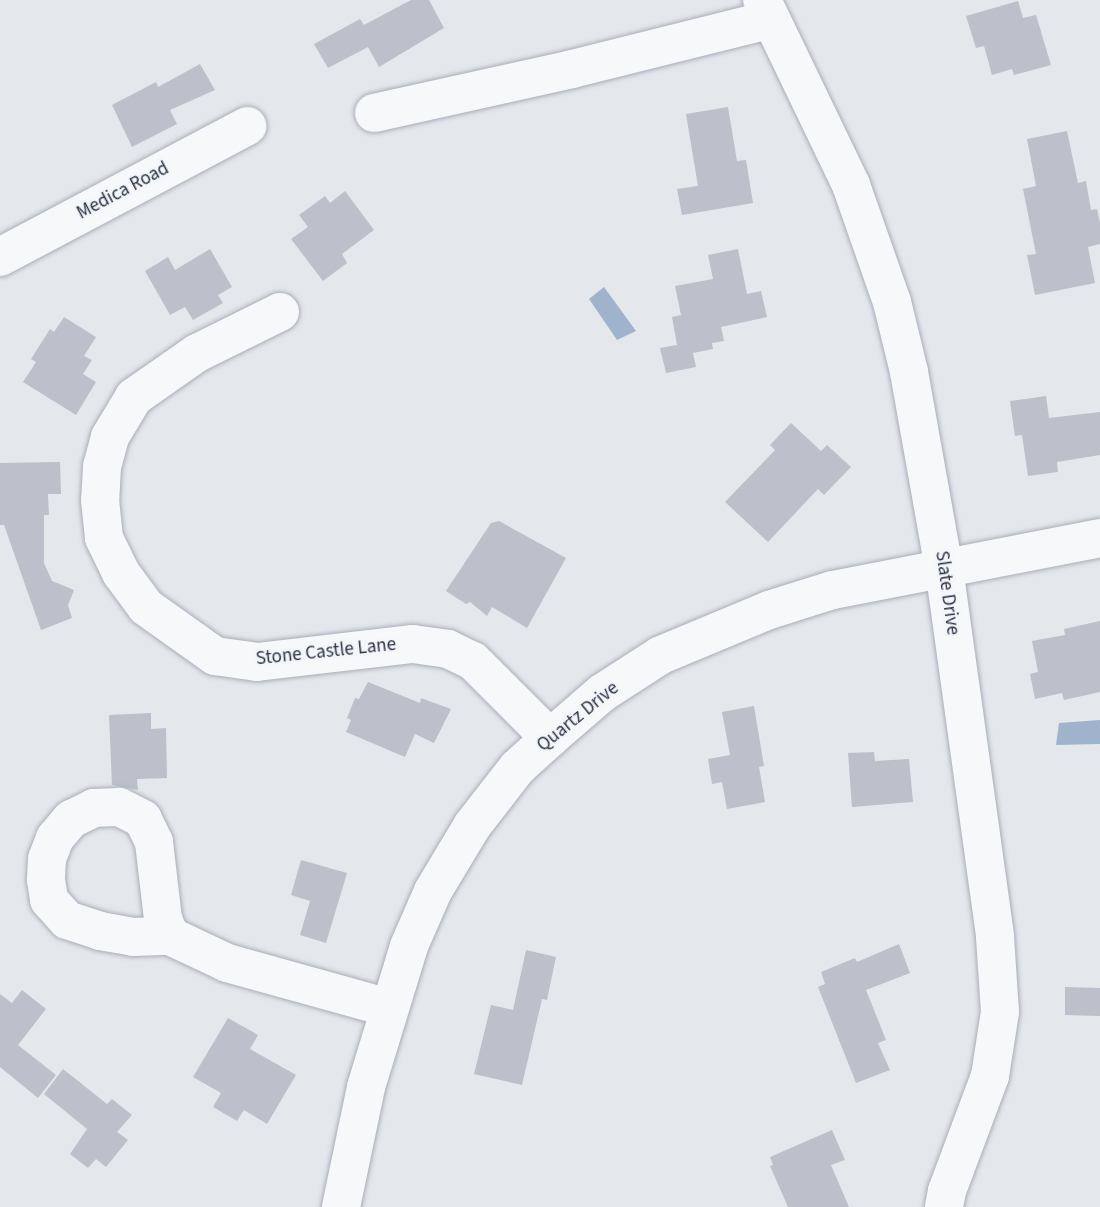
<!DOCTYPE html>
<html>
<head>
<meta charset="utf-8">
<style>
  body { margin:0 }
  #map { position:relative; width:1100px; height:1207px; overflow:hidden; background:#e4e7ec; font-family:"Source Sans 3",sans-serif }
  div>[style] { position:absolute }
  .water>* { inset:0; background:#9fb4cc }
  .building>* { inset:0; background:#bbc0ca }
  .roads { filter:drop-shadow(0 0 2px #a9aeb7) drop-shadow(0 0 2px #a9aeb7) }
  .minor>* { height:38px; margin:-19px; padding:0 19px; transform-origin:19px; border-radius:19px; background:#f7f8fa }
  span { translate:-50% -50%; white-space:nowrap; text-align:center; line-height:1.15; -webkit-text-stroke:6px #f4f6f9; paint-order:stroke }
  .street-label { font-size:19px; color:#2b3445 }
</style>
</head>
<body>
<div id="map">
  <div class="water">
    <div style="clip-path:polygon(604px 287px,636px 331px,617px 340px,589px 299px)"></div>
    <div style="clip-path:polygon(1100px 720px,1100px 744px,1056px 745px,1059px 723px)"></div>
  </div>
  <div class="building">
    <div style="clip-path:polygon(411px 0,429px 0,444px 28px,379px 67px,368px 47px,328px 68px,314px 44px,360px 19px,364px 25px)"></div>
    <div style="clip-path:polygon(1018px 1px,1023px 18px,1036px 15px,1051px 65px,1014px 75px,1012px 69px,992px 75px,984px 46px,976px 48px,966px 16px)"></div>
    <div style="clip-path:polygon(200px 64px,215px 90px,170px 110px,177px 124px,132px 147px,112px 105px,156px 82px,158px 87px)"></div>
    <div style="clip-path:polygon(728px 107px,737px 161px,746px 160px,753px 203px,682px 215px,677px 189px,698px 186px,686px 114px)"></div>
    <div style="clip-path:polygon(1067px 131px,1078px 183px,1086px 181px,1091px 210px,1097px 209px,1100px 223px,1100px 244px,1088px 247px,1095px 283px,1035px 295px,1027px 255px,1036px 254px,1023px 189px,1036px 186px,1027px 139px)"></div>
    <div style="clip-path:polygon(345px 191px,374px 230px,342px 254px,347px 263px,323px 281px,291px 239px,308px 227px,299px 215px,325px 196px,330px 203px)"></div>
    <div style="clip-path:polygon(210px 249px,232px 287px,218px 295px,223px 303px,193px 320px,185px 307px,170px 315px,145px 271px,168px 257px,175px 270px)"></div>
    <div style="clip-path:polygon(738px 249px,747px 294px,761px 291px,767px 317px,721px 327px,724px 341px,712px 343px,713px 349px,693px 353px,696px 367px,666px 373px,660px 348px,677px 345px,672px 317px,681px 315px,675px 286px,713px 279px,708px 255px)"></div>
    <div style="clip-path:polygon(64px 317px,96px 337px,84px 356px,92px 360px,83px 374px,96px 382px,76px 415px,23px 382px,36px 362px,31px 359px,50px 329px,54px 332px)"></div>
    <div style="clip-path:polygon(1046px 396px,1049px 418px,1100px 412px,1100px 455px,1057px 462px,1058px 472px,1028px 476px,1022px 435px,1015px 436px,1010px 401px)"></div>
    <div style="clip-path:polygon(791px 423px,821px 451px,827px 445px,851px 467px,824px 495px,818px 489px,768px 542px,725px 502px,775px 450px,770px 445px)"></div>
    <div style="clip-path:polygon(60px 462px,61px 494px,48px 494px,49px 515px,44px 515px,44px 563px,52px 581px,74px 590px,68px 605px,72px 618px,41px 630px,4px 525px,0 525px,0 463px)"></div>
    <div style="clip-path:polygon(499px 521px,566px 558px,527px 628px,492px 607px,487px 616px,470px 602px,466px 604px,446px 591px,491px 523px)"></div>
    <div style="clip-path:polygon(1100px 621px,1100px 692px,1064px 700px,1062px 693px,1035px 699px,1030px 674px,1038px 672px,1032px 641px,1065px 635px,1064px 629px)"></div>
    <div style="clip-path:polygon(368px 682px,420px 703px,421px 698px,451px 709px,434px 743px,415px 734px,405px 757px,346px 732px,351px 720px,347px 718px,355px 698px,359px 699px)"></div>
    <div style="clip-path:polygon(754px 706px,764px 766px,759px 767px,765px 802px,727px 809px,722px 782px,712px 784px,708px 759px,730px 755px,722px 712px)"></div>
    <div style="clip-path:polygon(151px 713px,151px 729px,166px 728px,167px 778px,137px 779px,138px 790px,112px 785px,109px 715px)"></div>
    <div style="clip-path:polygon(874px 752px,875px 761px,909px 759px,913px 802px,852px 807px,848px 753px)"></div>
    <div style="clip-path:polygon(301px 860px,347px 873px,326px 943px,300px 935px,310px 901px,291px 895px)"></div>
    <div style="clip-path:polygon(899px 944px,910px 973px,866px 990px,886px 1040px,878px 1043px,890px 1070px,856px 1083px,818px 987px,825px 984px,821px 972px,855px 958px,857px 962px)"></div>
    <div style="clip-path:polygon(526px 950px,556px 957px,547px 1000px,542px 999px,522px 1085px,474px 1074px,491px 1005px,513px 1010px)"></div>
    <div style="clip-path:polygon(1065px 987px,1100px 988px,1100px 1016px,1065px 1015px)"></div>
    <div style="clip-path:polygon(22px 990px,46px 1009px,18px 1045px,56px 1075px,38px 1098px,0 1067px,0 994px,12px 1003px)"></div>
    <div style="clip-path:polygon(228px 1018px,258px 1035px,250px 1049px,296px 1075px,267px 1124px,244px 1110px,237px 1121px,213px 1107px,221px 1093px,193px 1077px)"></div>
    <div style="clip-path:polygon(63px 1069px,107px 1104px,112px 1099px,132px 1115px,117px 1132px,128px 1140px,106px 1167px,96px 1159px,88px 1168px,70px 1154px,87px 1129px,44px 1094px)"></div>
    <div style="clip-path:polygon(832px 1130px,845px 1160px,831px 1165px,849px 1207px,788px 1207px,770px 1166px,773px 1165px,770px 1157px)"></div>
  </div>
  <div class="roads">
    <div class="minor">
      <div style="left:762px;top:0;width:205px;rotate:64.3deg"></div>
      <div style="left:851px;top:185px;width:124px;rotate:70.7deg"></div>
      <div style="left:892px;top:302px;width:72px;rotate:76.3deg"></div>
      <div style="left:909px;top:372px;width:199px;rotate:79.9deg"></div>
      <div style="left:944px;top:568px;width:373px;rotate:82.1deg"></div>
      <div style="left:995px;top:937px;width:75px;rotate:86.2deg"></div>
      <div style="left:1000px;top:1012px;width:65px;rotate:98.9deg"></div>
      <div style="left:990px;top:1076px;width:123px;rotate:110.5deg"></div>
      <div style="left:947px;top:1191px;width:16px;rotate:101deg"></div>
      <div style="left:374px;top:113px;width:203px;rotate:-12.5deg"></div>
      <div style="left:572px;top:69px;width:203px;rotate:-14deg"></div>
      <div style="left:0;top:257px;width:280px;rotate:-27.9deg"></div>
      <div style="left:280px;top:312px;width:93px;rotate:153.7deg"></div>
      <div style="left:197px;top:353px;width:77px;rotate:145.1deg"></div>
      <div style="left:134px;top:397px;width:47px;rotate:121deg"></div>
      <div style="left:110px;top:437px;width:30px;rotate:105deg"></div>
      <div style="left:102px;top:466px;width:34px;rotate:93deg"></div>
      <div style="left:100px;top:500px;width:38px;rotate:84deg"></div>
      <div style="left:104px;top:538px;width:39px;rotate:64deg"></div>
      <div style="left:121px;top:573px;width:42px;rotate:53.7deg"></div>
      <div style="left:146px;top:607px;width:85px;rotate:35.4deg"></div>
      <div style="left:215px;top:656px;width:42px;rotate:8.1deg"></div>
      <div style="left:257px;top:662px;width:157px;rotate:-6.6deg"></div>
      <div style="left:413px;top:644px;width:35px;rotate:8deg"></div>
      <div style="left:448px;top:649px;width:28px;rotate:26deg"></div>
      <div style="left:473px;top:661px;width:109px;rotate:45deg"></div>
      <div style="left:170px;top:936px;width:18px;rotate:-112deg"></div>
      <div style="left:163px;top:919px;width:78px;rotate:-96.7deg"></div>
      <div style="left:154px;top:842px;width:25px;rotate:-116deg"></div>
      <div style="left:143px;top:819px;width:27px;rotate:-153deg"></div>
      <div style="left:119px;top:807px;width:25px;rotate:178deg"></div>
      <div style="left:94px;top:808px;width:25px;rotate:154deg"></div>
      <div style="left:71px;top:819px;width:25px;rotate:130deg"></div>
      <div style="left:55px;top:838px;width:22px;rotate:111deg"></div>
      <div style="left:47px;top:859px;width:21px;rotate:93deg"></div>
      <div style="left:46px;top:880px;width:20px;rotate:81deg"></div>
      <div style="left:49px;top:900px;width:27px;rotate:48deg"></div>
      <div style="left:67px;top:920px;width:35px;rotate:18deg"></div>
      <div style="left:100px;top:931px;width:34px;rotate:10deg"></div>
      <div style="left:133px;top:937px;width:37px;rotate:-2deg"></div>
      <div style="left:170px;top:936px;width:63px;rotate:25.3deg"></div>
      <div style="left:227px;top:963px;width:168px;rotate:15.5deg"></div>
      <div style="left:341px;top:1207px;width:123px;rotate:-78.2deg"></div>
      <div style="left:366px;top:1087px;width:147px;rotate:-73deg"></div>
      <div style="left:409px;top:946px;width:60px;rotate:-66.4deg"></div>
      <div style="left:433px;top:891px;width:76px;rotate:-59deg"></div>
      <div style="left:472px;top:826px;width:73px;rotate:-52.2deg"></div>
      <div style="left:517px;top:768px;width:45px;rotate:-42.3deg"></div>
      <div style="left:550px;top:738px;width:69px;rotate:-40.9deg"></div>
      <div style="left:602px;top:693px;width:70px;rotate:-32.8deg"></div>
      <div style="left:661px;top:655px;width:117px;rotate:-22.6deg"></div>
      <div style="left:769px;top:610px;width:67px;rotate:-17.4deg"></div>
      <div style="left:833px;top:590px;width:272px;rotate:-11deg"></div>
    </div>
  </div>
  <div class="street-label">
    <span style="left:123px;top:191px;rotate:-28deg">Medica Road</span>
    <span style="left:947px;top:593px;rotate:82deg">Slate Drive</span>
    <span style="left:326px;top:652px;rotate:-6deg">Stone Castle Lane</span>
    <span style="left:578px;top:717px;rotate:-39deg">Quartz Drive</span>
  </div>
</div>
</body>
</html>
